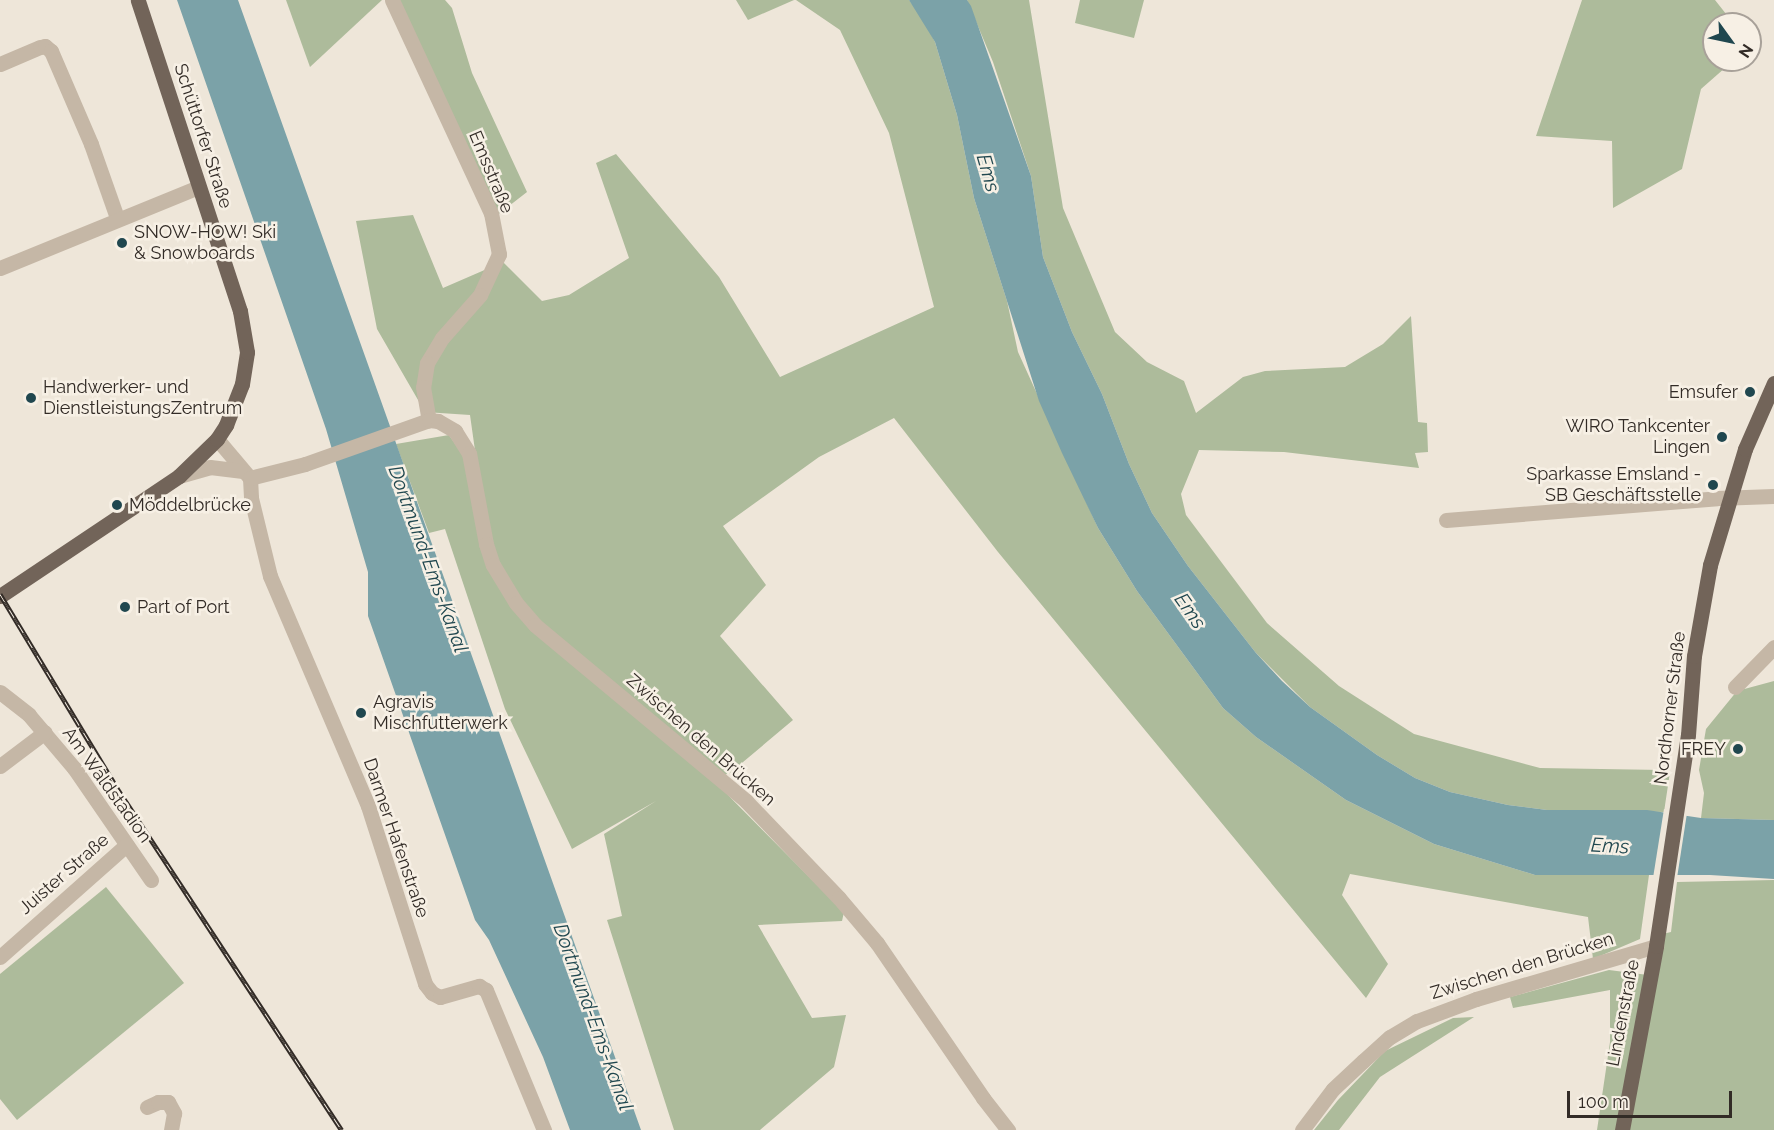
<!DOCTYPE html>
<html>
<head>
<meta charset="utf-8">
<style>
  body { margin:0 }
  #map { position:relative; width:1774px; height:1130px; overflow:hidden; background:#eee6d9; font-family:Raleway,sans-serif }
  div>[style] { position:absolute }
  .green>* { inset:0; background:#adbb9b }
  .water>* { inset:0; background:#7ba2a8 }
  .pier>* { inset:0; background:#eee6d9 }
  .minor>* { height:15px; margin:-7.5px; padding:0 7.5px; transform-origin:7.5px; border-radius:7.5px; background:#c5b7a6 }
  .major>* { height:15px; margin:-7.5px; padding:0 7.5px; transform-origin:7.5px; border-radius:7.5px; background:#726459 }
  .rail>* { height:5px; margin-top:-2.5px; transform-origin:0; background:repeating-linear-gradient(90deg,#f7f0e5 0 9px,#322b26 0 18px); box-sizing:border-box; border-block:2px solid #322b26 }
  .dots>* { width:16px; height:16px; translate:-50% -50%; box-sizing:border-box; border:3px solid #f7f0e5; border-radius:50% }
  span { translate:-50% -50%; white-space:nowrap; text-align:center; line-height:1.15; -webkit-text-stroke:5px #f7f0e5; paint-order:stroke }
  .street-label { font-size:18px; color:#322b26 }
  .poi-label { font-size:18px; color:#322b26 }
  .left { translate:0 -50%; text-align:left }
  .right { translate:-100% -50%; text-align:right }
  .water-label { font-size:20px; color:#20474f; font-style:italic }
  .north { position:absolute; left:1702px; top:12px; width:60px; height:60px; box-sizing:border-box; background:#f7f0e5; border:2px solid #a8a199; border-radius:50%; rotate:123deg; font-size:16px; font-weight:700; line-height:24px; text-align:center; color:#322b26 }
  .north::after { content:''; display:block; margin:auto; width:21px; height:27px; background:#20474f; clip-path:polygon(50% 0,100% 100%,50% 72%,0 100%) }
  .scale { position:absolute; left:1567px; top:1091px; width:165px; height:27px; box-sizing:border-box; border:3px solid #322b26; border-top:0; padding-left:8px; font-size:18px; line-height:21px; white-space:nowrap; color:#322b26; -webkit-text-stroke:4px #f7f0e5; paint-order:stroke }
</style>
</head>
<body>
<div id="map">
  <div class="green">
    <div style="clip-path:polygon(286px 0,382px 0,310px 67px)"></div>
    <div style="clip-path:polygon(393px 0,445px 0,452px 8px,472px 73px,527px 192px,496px 216px)"></div>
    <div style="clip-path:polygon(736px 0,794px 0,748px 20px)"></div>
    <div style="clip-path:polygon(796px 0,909px 0,922px 17px,935px 42px,957px 115px,974px 198px,1007px 301px,1018px 352px,1098px 528px,1137px 591px,1223px 708px,1256px 737px,1346px 800px,1434px 844px,1535px 875px,1649px 875px,1640px 939px,1593px 959px,1588px 917px,1350px 874px,1342px 895px,1388px 964px,1366px 998px,998px 552px,894px 418px,819px 457px,723px 526px,766px 585px,720px 636px,793px 720px,730px 773px,712px 779px,844px 912px,842px 921px,758px 925px,812px 1018px,846px 1015px,834px 1067px,760px 1130px,674px 1130px,607px 920px,622px 916px,604px 834px,656px 801px,572px 849px,505px 709px,445px 529px,429px 533px,396px 444px,449px 435px,462px 454px,483px 507px,470px 415px,425px 412px,377px 329px,356px 221px,413px 215px,443px 288px,503px 262px,542px 301px,569px 295px,629px 258px,596px 163px,616px 154px,719px 277px,780px 377px,934px 307px,889px 133px,840px 30px)"></div>
    <div style="clip-path:polygon(967px 0,1029px 0,1063px 208px,1115px 332px,1147px 362px,1184px 381px,1196px 413px,1243px 377px,1265px 371px,1345px 367px,1383px 344px,1411px 316px,1418px 422px,1427px 423px,1428px 452px,1415px 453px,1419px 468px,1284px 452px,1199px 450px,1181px 494px,1186px 515px,1267px 623px,1339px 686px,1414px 734px,1540px 768px,1662px 770px,1670px 772px,1664px 812px,1547px 810px,1508px 805px,1450px 792px,1415px 778px,1377px 755px,1310px 707px,1256px 653px,1188px 566px,1152px 513px,1129px 464px,1102px 394px,1072px 332px,1043px 257px,1031px 176px,993px 62px)"></div>
    <div style="clip-path:polygon(1080px 0,1144px 0,1134px 38px,1075px 23px)"></div>
    <div style="clip-path:polygon(1582px 0,1715px 0,1734px 24px,1714px 24px,1714px 60px,1734px 60px,1701px 89px,1682px 169px,1613px 208px,1612px 141px,1536px 136px)"></div>
    <div style="clip-path:polygon(1774px 681px,1774px 820px,1701px 818px,1704px 793px,1699px 770px,1706px 729px,1737px 691px)"></div>
    <div style="clip-path:polygon(1774px 880px,1774px 1130px,1597px 1130px,1610px 1042px,1610px 990px,1513px 1008px,1510px 997px,1609px 970px,1648px 975px,1654px 936px,1671px 932px,1677px 882px)"></div>
    <div style="clip-path:polygon(106px 887px,184px 983px,17px 1120px,0 1099px,0 974px)"></div>
    <div style="clip-path:polygon(1474px 1017px,1380px 1077px,1339px 1130px,1314px 1130px,1338px 1100px,1385px 1051px,1453px 1018px)"></div>
  </div>
  <div class="water">
    <div style="clip-path:polygon(177px 0,238px 0,641px 1130px,570px 1130px,543px 1057px,489px 940px,475px 920px,368px 616px,368px 572px,326px 429px)"></div>
    <div style="clip-path:polygon(909px 0,967px 0,971px 6px,1031px 176px,1043px 257px,1072px 332px,1102px 394px,1129px 464px,1152px 513px,1188px 566px,1256px 653px,1282px 681px,1310px 707px,1377px 755px,1415px 778px,1450px 792px,1508px 805px,1547px 810px,1647px 810px,1701px 818px,1774px 820px,1774px 879px,1710px 875px,1535px 875px,1434px 844px,1346px 800px,1256px 737px,1223px 708px,1137px 591px,1098px 528px,1062px 453px,1039px 401px,974px 198px,957px 115px,935px 42px)"></div>
  </div>
  <div class="pier">
    <div style="clip-path:polygon(1664px 809px,1687px 813px,1677px 878px,1653px 878px)"></div>
  </div>
  <div class="minor">
    <div style="left:392px;top:0;width:235px;rotate:65.1deg"></div>
    <div style="left:491px;top:213px;width:42px;rotate:79deg"></div>
    <div style="left:499px;top:254px;width:45px;rotate:114.9deg"></div>
    <div style="left:480px;top:295px;width:57px;rotate:131.5deg"></div>
    <div style="left:442px;top:338px;width:29px;rotate:121deg"></div>
    <div style="left:427px;top:363px;width:24px;rotate:99deg"></div>
    <div style="left:423px;top:387px;width:34px;rotate:80deg"></div>
    <div style="left:0;top:64px;width:43px;rotate:-23deg"></div>
    <div style="left:40px;top:47px;width:5px;rotate:-11deg"></div>
    <div style="left:45px;top:46px;width:8px;rotate:40deg"></div>
    <div style="left:51px;top:51px;width:101px;rotate:66.7deg"></div>
    <div style="left:91px;top:144px;width:78px;rotate:70.6deg"></div>
    <div style="left:0;top:268px;width:214px;rotate:-22.2deg"></div>
    <div style="left:217px;top:439px;width:51px;rotate:49.8deg"></div>
    <div style="left:250px;top:478px;width:20px;rotate:87deg"></div>
    <div style="left:251px;top:498px;width:80px;rotate:76.3deg"></div>
    <div style="left:270px;top:576px;width:250px;rotate:66.9deg"></div>
    <div style="left:368px;top:806px;width:187px;rotate:72.2deg"></div>
    <div style="left:425px;top:984px;width:11px;rotate:52deg"></div>
    <div style="left:432px;top:993px;width:9px;rotate:27deg"></div>
    <div style="left:440px;top:997px;width:41px;rotate:-15.8deg"></div>
    <div style="left:479px;top:986px;width:8px;rotate:30deg"></div>
    <div style="left:486px;top:990px;width:152px;rotate:67.5deg"></div>
    <div style="left:179px;top:476px;width:32px;rotate:-16deg"></div>
    <div style="left:210px;top:467px;width:33px;rotate:7deg"></div>
    <div style="left:250px;top:478px;width:57px;rotate:-14.3deg"></div>
    <div style="left:305px;top:464px;width:132px;rotate:-19.5deg"></div>
    <div style="left:429px;top:420px;width:9px;rotate:6deg"></div>
    <div style="left:438px;top:421px;width:20px;rotate:30deg"></div>
    <div style="left:455px;top:431px;width:26px;rotate:58deg"></div>
    <div style="left:469px;top:453px;width:93px;rotate:79.4deg"></div>
    <div style="left:486px;top:544px;width:22px;rotate:72deg"></div>
    <div style="left:493px;top:565px;width:44px;rotate:58.8deg"></div>
    <div style="left:516px;top:603px;width:29px;rotate:49deg"></div>
    <div style="left:535px;top:625px;width:275px;rotate:39.8deg"></div>
    <div style="left:746px;top:801px;width:134px;rotate:46.2deg"></div>
    <div style="left:839px;top:898px;width:59px;rotate:49.8deg"></div>
    <div style="left:877px;top:943px;width:188px;rotate:55.6deg"></div>
    <div style="left:983px;top:1098px;width:41px;rotate:52deg"></div>
    <div style="left:1446px;top:520px;width:272px;rotate:-4.6deg"></div>
    <div style="left:1717px;top:498px;width:57px;rotate:-2deg"></div>
    <div style="left:1735px;top:687px;width:56px;rotate:-45.7deg"></div>
    <div style="left:0;top:692px;width:37px;rotate:38deg"></div>
    <div style="left:29px;top:715px;width:70px;rotate:49.7deg"></div>
    <div style="left:74px;top:768px;width:136px;rotate:55.5deg"></div>
    <div style="left:0;top:766px;width:56px;rotate:-37.1deg"></div>
    <div style="left:0;top:957px;width:169px;rotate:-41.6deg"></div>
    <div style="left:147px;top:1107px;width:12px;rotate:-24deg"></div>
    <div style="left:158px;top:1102px;width:10px"></div>
    <div style="left:168px;top:1102px;width:13px;rotate:61deg"></div>
    <div style="left:174px;top:1113px;width:17px;rotate:100deg"></div>
    <div style="left:1302px;top:1130px;width:51px;rotate:-52.9deg"></div>
    <div style="left:1333px;top:1089px;width:41px;rotate:-43deg"></div>
    <div style="left:1363px;top:1061px;width:36px;rotate:-42deg"></div>
    <div style="left:1390px;top:1037px;width:31px;rotate:-31deg"></div>
    <div style="left:1417px;top:1021px;width:63px;rotate:-20.4deg"></div>
    <div style="left:1476px;top:999px;width:188px;rotate:-16.4deg"></div>
  </div>
  <div class="major">
    <div style="left:0;top:596px;width:216px;rotate:-33.8deg"></div>
    <div style="left:179px;top:476px;width:53px;rotate:-44.2deg"></div>
    <div style="left:217px;top:439px;width:17px;rotate:-57deg"></div>
    <div style="left:226px;top:425px;width:44px;rotate:-68.7deg"></div>
    <div style="left:242px;top:384px;width:32px;rotate:-81deg"></div>
    <div style="left:247px;top:352px;width:42px;rotate:-99.7deg"></div>
    <div style="left:240px;top:311px;width:327px;rotate:-108.2deg"></div>
    <div style="left:1622px;top:1130px;width:187px;rotate:-79.5deg"></div>
    <div style="left:1656px;top:946px;width:213px;rotate:-81.4deg"></div>
    <div style="left:1688px;top:735px;width:79px;rotate:-85.7deg"></div>
    <div style="left:1694px;top:656px;width:92px;rotate:-80deg"></div>
    <div style="left:1710px;top:565px;width:121px;rotate:-73.2deg"></div>
    <div style="left:1745px;top:449px;width:72px;rotate:-66.3deg"></div>
  </div>
  <div class="rail">
    <div style="left:0;top:594px;width:227px;rotate:58.9deg"></div>
    <div style="left:117px;top:788px;width:409px;rotate:56.7deg"></div>
  </div>
  <div class="dots">
    <div style="left:122px;top:243px;background:#20474f"></div>
    <div style="left:1750px;top:392px;background:#20474f"></div>
    <div style="left:31px;top:398px;background:#20474f"></div>
    <div style="left:1722px;top:437px;background:#20474f"></div>
    <div style="left:1713px;top:485px;background:#20474f"></div>
    <div style="left:117px;top:505px;background:#20474f"></div>
    <div style="left:125px;top:607px;background:#20474f"></div>
    <div style="left:361px;top:713px;background:#20474f"></div>
    <div style="left:1738px;top:749px;background:#20474f"></div>
  </div>
  <div class="street-label">
    <span style="left:203px;top:136px;rotate:72deg">Schüttorfer Straße</span>
    <span style="left:491px;top:172px;rotate:67deg">Emsstraße</span>
    <span style="left:1670px;top:708px;rotate:-83deg">Nordhorner Straße</span>
    <span style="left:701px;top:740px;rotate:41deg">Zwischen den Brücken</span>
    <span style="left:107px;top:785px;rotate:54deg">Am Waldstadion</span>
    <span style="left:396px;top:838px;rotate:71deg">Darmer Hafenstraße</span>
    <span style="left:64px;top:874px;rotate:-41deg">Juister Straße</span>
    <span style="left:1522px;top:966px;rotate:-17deg">Zwischen den Brücken</span>
    <span style="left:1623px;top:1013px;rotate:-79deg">Lindenstraße</span>
  </div>
  <div class="poi-label">
    <span class="left" style="left:134px;top:243px">SNOW-HOW! Ski<br>&amp; Snowboards</span>
    <span class="left" style="left:43px;top:398px">Handwerker- und<br>DienstleistungsZentrum</span>
    <span class="right" style="left:1738px;top:392px">Emsufer</span>
    <span class="right" style="left:1710px;top:437px">WIRO Tankcenter<br>Lingen</span>
    <span class="right" style="left:1701px;top:485px">Sparkasse Emsland -<br>SB Geschäftsstelle</span>
    <span class="left" style="left:129px;top:505px">Möddelbrücke</span>
    <span class="left" style="left:137px;top:607px">Part of Port</span>
    <span class="left" style="left:373px;top:713px">Agravis<br>Mischfutterwerk</span>
    <span class="right" style="left:1726px;top:749px">FREY</span>
  </div>
  <div class="water-label">
    <span style="left:988px;top:173px;rotate:74deg">Ems</span>
    <span style="left:428px;top:559px;rotate:70deg">Dortmund-Ems-Kanal</span>
    <span style="left:1190px;top:611px;rotate:55deg">Ems</span>
    <span style="left:1610px;top:846px;rotate:3deg">Ems</span>
    <span style="left:593px;top:1017px;rotate:70deg">Dortmund-Ems-Kanal</span>
  </div>
  <div class="north">N</div>
  <div class="scale">100 m</div>
</div>
</body>
</html>
